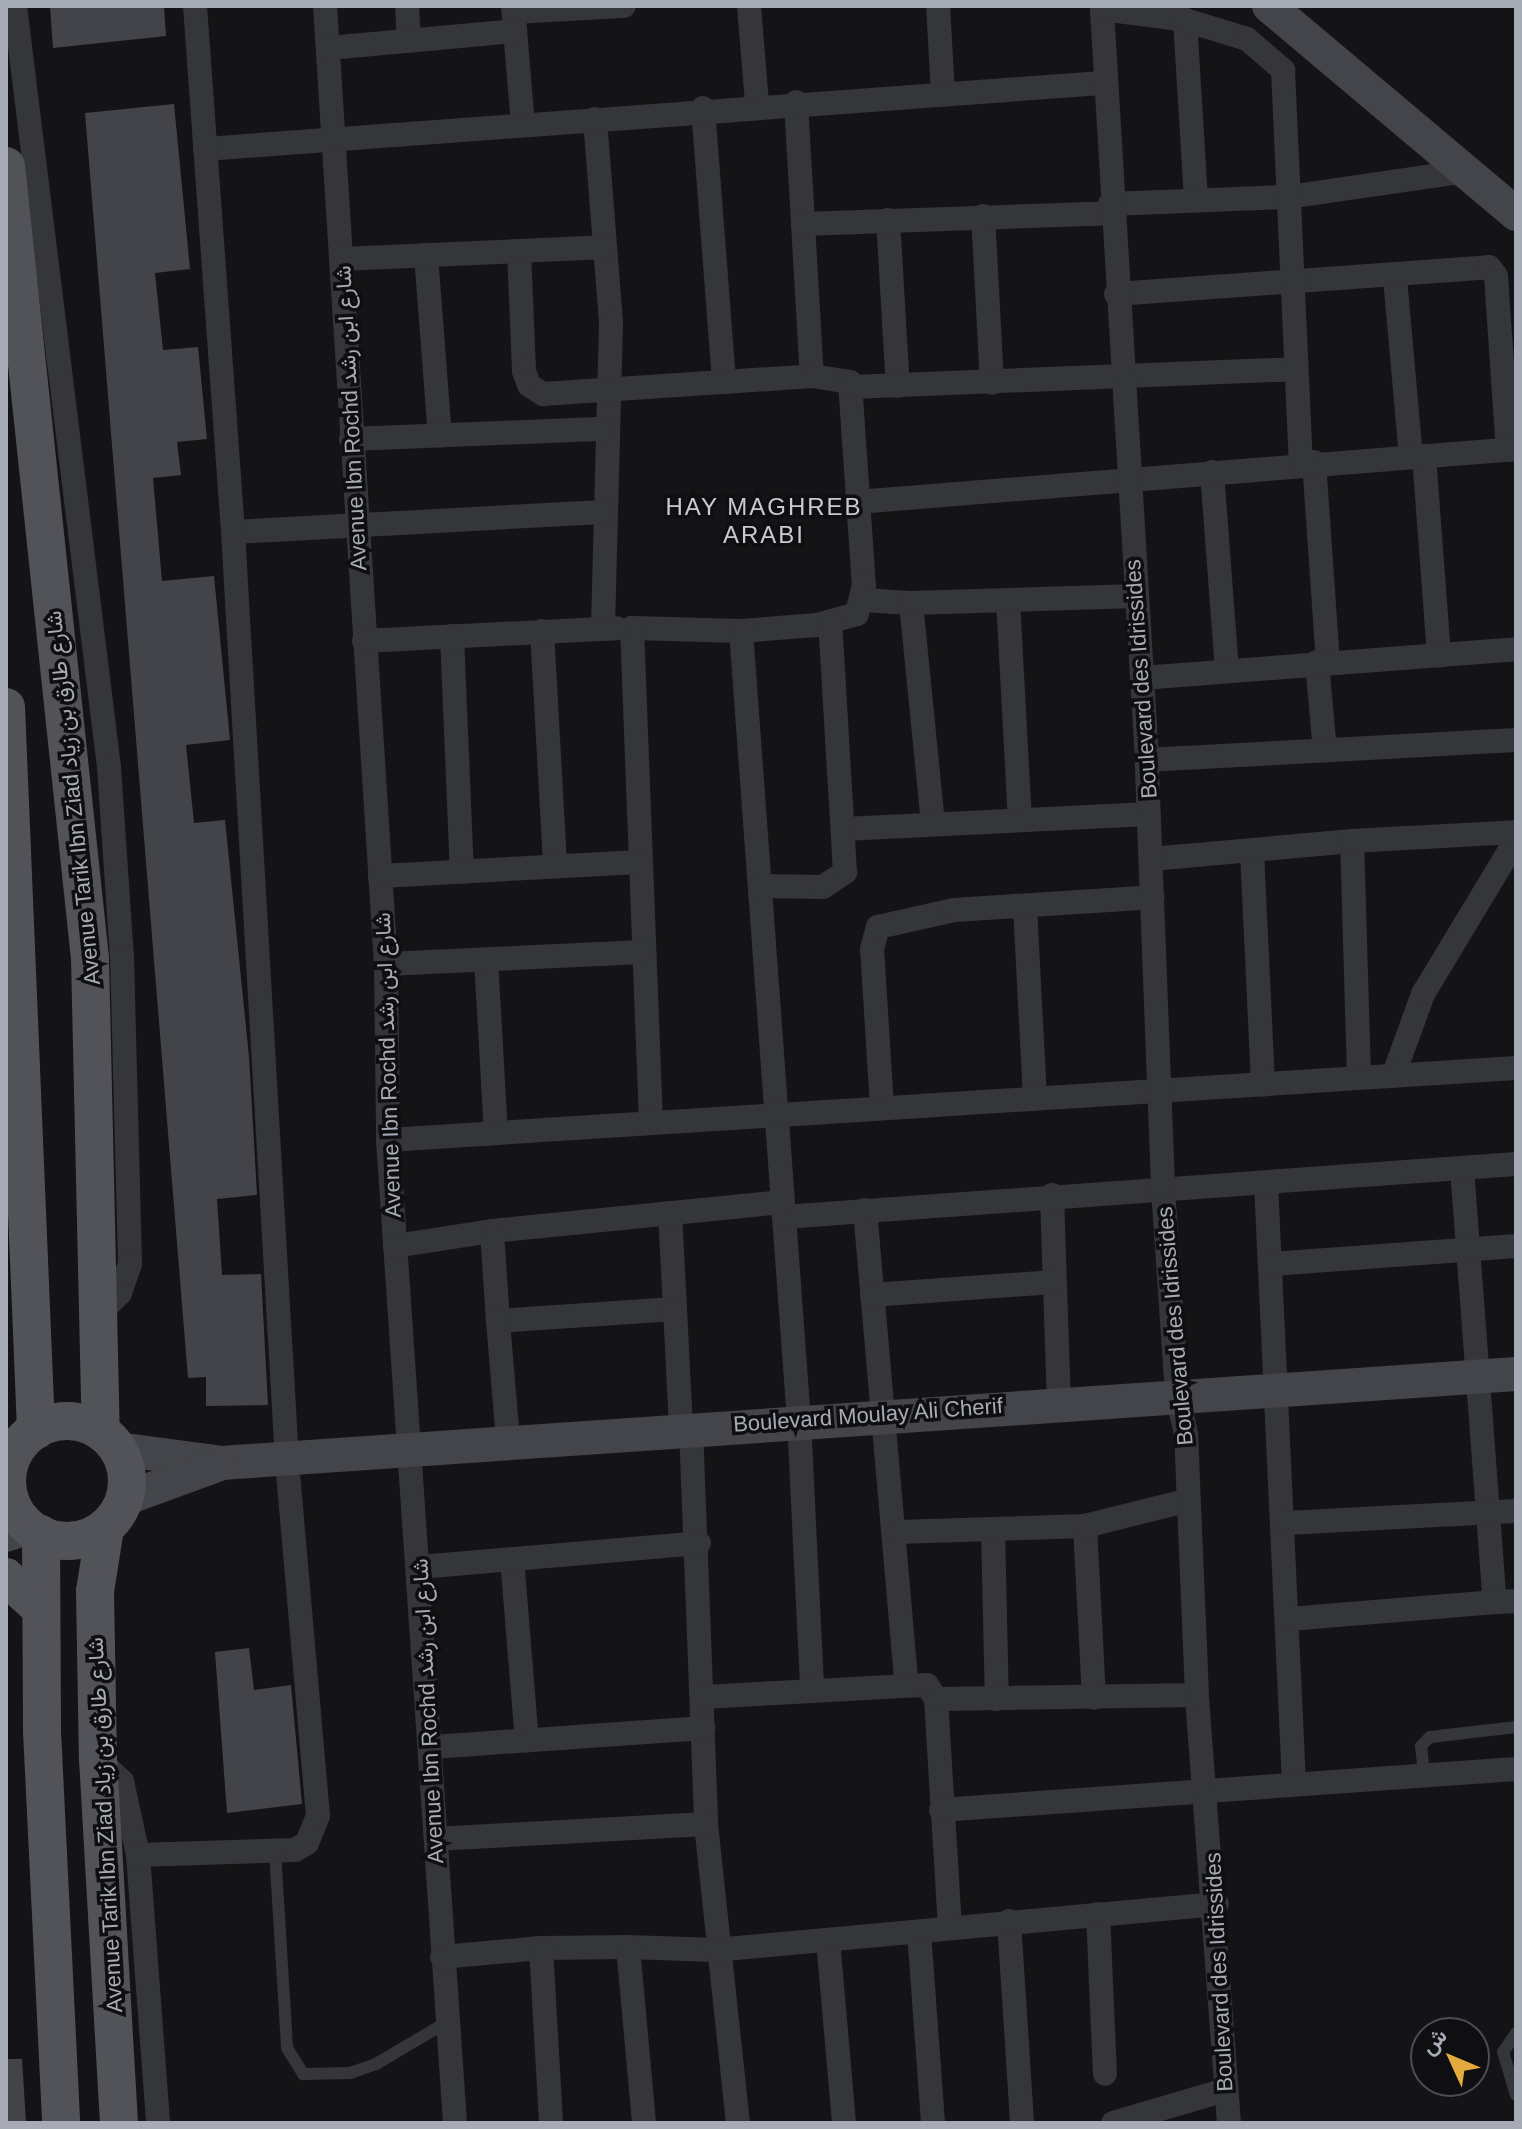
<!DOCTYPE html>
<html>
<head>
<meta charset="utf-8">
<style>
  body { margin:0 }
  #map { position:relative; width:1522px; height:2129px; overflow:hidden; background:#141416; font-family:Helvetica,Vazirmatn,sans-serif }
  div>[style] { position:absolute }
  .building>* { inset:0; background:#434449 }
  .lane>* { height:12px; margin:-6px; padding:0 6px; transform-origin:6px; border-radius:6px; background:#35363a }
  .street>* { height:24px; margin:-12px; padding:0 12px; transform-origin:12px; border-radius:12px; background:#35363a }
  .secondary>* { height:34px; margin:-17px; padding:0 17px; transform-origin:17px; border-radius:17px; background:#44454a }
  .primary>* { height:38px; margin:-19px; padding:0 19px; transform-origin:19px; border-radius:19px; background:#525359 }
  .primary>.ring { margin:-19px; padding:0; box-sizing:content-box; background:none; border:38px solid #525359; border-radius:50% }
  span { translate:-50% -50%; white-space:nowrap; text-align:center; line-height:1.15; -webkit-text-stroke:7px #0f0f11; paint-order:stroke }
  .street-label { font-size:22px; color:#a7abb5 }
  .neighbourhood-label { font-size:24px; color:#c7cad1; letter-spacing:2px }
  .frame { position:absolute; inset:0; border:8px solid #a7abb5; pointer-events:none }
  .north { position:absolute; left:1410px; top:2017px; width:80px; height:80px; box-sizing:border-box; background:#0f0f11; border:2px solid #4c4d53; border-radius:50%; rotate:314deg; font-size:22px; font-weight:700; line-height:32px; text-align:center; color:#a7abb5 }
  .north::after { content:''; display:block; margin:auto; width:28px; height:36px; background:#e5aa3d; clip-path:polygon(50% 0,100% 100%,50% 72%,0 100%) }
</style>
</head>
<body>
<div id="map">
  <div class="building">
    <div style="clip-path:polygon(50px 6px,164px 6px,166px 36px,53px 48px)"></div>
    <div style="clip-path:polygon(174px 104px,190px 269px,155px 273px,163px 350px,198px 347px,207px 439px,177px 442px,181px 475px,153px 478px,162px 581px,214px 576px,230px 740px,186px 745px,194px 823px,225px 820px,249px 1057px,257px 1195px,217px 1199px,222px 1275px,261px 1274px,268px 1405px,206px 1406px,206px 1377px,188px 1378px,85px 113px)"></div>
    <div style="clip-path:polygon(249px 1648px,254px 1690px,291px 1685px,302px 1804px,227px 1813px,215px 1652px)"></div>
    <div style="clip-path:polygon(6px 2059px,22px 2059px,26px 2123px,6px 2123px)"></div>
  </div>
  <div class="lane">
    <div style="left:1424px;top:1774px;width:28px;rotate:-96deg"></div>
    <div style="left:1421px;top:1746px;width:13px;rotate:-45deg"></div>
    <div style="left:1430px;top:1737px;width:87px;rotate:-6.6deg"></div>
    <div style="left:275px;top:1851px;width:197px;rotate:86.5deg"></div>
    <div style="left:287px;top:2048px;width:31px;rotate:58deg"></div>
    <div style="left:303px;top:2074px;width:47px;rotate:-1.2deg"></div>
    <div style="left:350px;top:2073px;width:28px;rotate:-19deg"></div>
    <div style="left:376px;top:2064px;width:82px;rotate:-30.6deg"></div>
    <div style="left:1516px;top:2033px;width:23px;rotate:124deg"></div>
    <div style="left:1503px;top:2052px;width:45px;rotate:73.2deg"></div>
  </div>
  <div class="street">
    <div style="left:15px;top:6px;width:767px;rotate:82.96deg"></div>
    <div style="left:109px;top:767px;width:189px;rotate:86.1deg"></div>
    <div style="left:122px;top:956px;width:308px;rotate:88.5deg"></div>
    <div style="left:130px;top:1264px;width:31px;rotate:109deg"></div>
    <div style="left:120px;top:1293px;width:28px;rotate:135deg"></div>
    <div style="left:325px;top:6px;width:960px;rotate:86.36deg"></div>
    <div style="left:386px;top:964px;width:176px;rotate:89.3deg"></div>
    <div style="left:388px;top:1140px;width:985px;rotate:86.1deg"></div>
    <div style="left:407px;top:6px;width:34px;rotate:87deg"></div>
    <div style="left:513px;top:6px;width:118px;rotate:85.2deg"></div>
    <div style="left:749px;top:6px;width:98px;rotate:85.3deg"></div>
    <div style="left:938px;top:6px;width:86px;rotate:86.7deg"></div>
    <div style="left:514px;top:12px;width:110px;rotate:-3.1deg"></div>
    <div style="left:1185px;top:20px;width:181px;rotate:86.5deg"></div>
    <div style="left:329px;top:48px;width:187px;rotate:-5.2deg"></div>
    <div style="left:796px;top:102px;width:274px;rotate:86.7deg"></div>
    <div style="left:703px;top:108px;width:275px;rotate:85.6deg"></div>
    <div style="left:595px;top:119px;width:205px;rotate:85.5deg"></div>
    <div style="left:611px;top:323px;width:305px;rotate:91.5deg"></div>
    <div style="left:205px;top:149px;width:899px;rotate:-4.21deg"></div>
    <div style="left:1110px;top:204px;width:178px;rotate:-2.3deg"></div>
    <div style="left:1288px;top:197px;width:180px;rotate:-8.3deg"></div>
    <div style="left:983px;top:216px;width:167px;rotate:86.9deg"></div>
    <div style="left:888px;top:220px;width:166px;rotate:86.6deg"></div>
    <div style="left:803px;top:224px;width:308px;rotate:-2deg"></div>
    <div style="left:519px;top:251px;width:120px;rotate:87.6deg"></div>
    <div style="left:524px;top:371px;width:15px;rotate:70deg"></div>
    <div style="left:529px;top:385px;width:17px;rotate:33deg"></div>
    <div style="left:543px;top:394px;width:270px;rotate:-3.8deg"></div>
    <div style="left:812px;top:376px;width:38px;rotate:9deg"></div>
    <div style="left:850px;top:382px;width:203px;rotate:86.1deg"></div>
    <div style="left:864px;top:585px;width:30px;rotate:104deg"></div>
    <div style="left:857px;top:614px;width:41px;rotate:164.6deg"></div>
    <div style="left:817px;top:625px;width:76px;rotate:175.5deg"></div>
    <div style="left:741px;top:631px;width:109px;rotate:-178.4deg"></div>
    <div style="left:632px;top:628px;width:493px;rotate:87.8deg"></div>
    <div style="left:426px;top:255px;width:181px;rotate:85.6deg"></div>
    <div style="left:343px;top:259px;width:262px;rotate:-2.6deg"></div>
    <div style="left:1395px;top:278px;width:179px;rotate:84.9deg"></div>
    <div style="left:1116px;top:294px;width:374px;rotate:-4.1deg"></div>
    <div style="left:1489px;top:267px;width:11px;rotate:52deg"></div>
    <div style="left:1496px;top:276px;width:174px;rotate:86.1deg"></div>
    <div style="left:851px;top:387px;width:445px;rotate:-2.3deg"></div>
    <div style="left:351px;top:439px;width:253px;rotate:-2.3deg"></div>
    <div style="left:1424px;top:456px;width:200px;rotate:85.7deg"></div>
    <div style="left:1314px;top:462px;width:199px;rotate:86deg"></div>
    <div style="left:1212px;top:472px;width:199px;rotate:85.7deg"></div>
    <div style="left:857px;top:502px;width:661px;rotate:-4.6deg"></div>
    <div style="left:233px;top:532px;width:371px;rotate:-3.1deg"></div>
    <div style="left:863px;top:600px;width:48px;rotate:3.6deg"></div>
    <div style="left:911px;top:603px;width:221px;rotate:84.3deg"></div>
    <div style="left:1008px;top:600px;width:219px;rotate:86.9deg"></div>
    <div style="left:911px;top:603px;width:225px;rotate:-1.8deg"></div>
    <div style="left:542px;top:631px;width:236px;rotate:86.8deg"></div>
    <div style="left:741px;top:631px;width:791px;rotate:85.8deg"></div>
    <div style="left:799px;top:1420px;width:270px;rotate:87.2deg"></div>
    <div style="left:452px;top:636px;width:236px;rotate:87.6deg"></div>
    <div style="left:364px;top:641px;width:253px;rotate:-2.9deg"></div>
    <div style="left:1317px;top:662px;width:89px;rotate:84.9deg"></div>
    <div style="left:1142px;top:678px;width:375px;rotate:-4.4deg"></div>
    <div style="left:1147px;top:760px;width:370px;rotate:-3.1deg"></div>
    <div style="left:844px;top:829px;width:305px;rotate:-2.8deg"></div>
    <div style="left:1252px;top:851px;width:234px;rotate:87.3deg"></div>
    <div style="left:1151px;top:859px;width:202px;rotate:-5.1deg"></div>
    <div style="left:380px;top:876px;width:260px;rotate:-3.1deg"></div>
    <div style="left:760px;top:886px;width:63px;rotate:0.9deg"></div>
    <div style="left:823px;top:887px;width:27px;rotate:-34deg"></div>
    <div style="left:845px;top:872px;width:249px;rotate:-93.4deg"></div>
    <div style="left:1025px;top:908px;width:188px;rotate:87deg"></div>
    <div style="left:486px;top:960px;width:171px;rotate:86.7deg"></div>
    <div style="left:386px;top:964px;width:257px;rotate:-2.7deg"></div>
    <div style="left:1395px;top:1071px;width:82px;rotate:-70deg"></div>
    <div style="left:1423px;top:994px;width:180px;rotate:-58.9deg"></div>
    <div style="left:1359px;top:1075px;width:234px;rotate:-91.7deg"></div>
    <div style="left:1352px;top:841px;width:164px;rotate:-3.1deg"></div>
    <div style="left:882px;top:1107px;width:158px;rotate:-93.6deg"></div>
    <div style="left:872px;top:949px;width:23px;rotate:-75deg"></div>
    <div style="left:878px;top:927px;width:78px;rotate:-12.6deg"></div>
    <div style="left:954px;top:910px;width:199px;rotate:-3.7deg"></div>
    <div style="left:388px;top:1140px;width:1130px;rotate:-3.65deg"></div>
    <div style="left:1462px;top:1168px;width:435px;rotate:85.7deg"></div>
    <div style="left:1495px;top:1602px;width:21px;rotate:-3deg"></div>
    <div style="left:1266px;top:1183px;width:601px;rotate:87.33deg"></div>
    <div style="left:1052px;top:1195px;width:206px;rotate:88.1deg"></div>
    <div style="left:865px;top:1210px;width:474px;rotate:85deg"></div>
    <div style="left:670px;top:1213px;width:96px;rotate:87deg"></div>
    <div style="left:784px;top:1217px;width:734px;rotate:-4.14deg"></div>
    <div style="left:492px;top:1231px;width:292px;rotate:-5.7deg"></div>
    <div style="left:395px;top:1246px;width:98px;rotate:-8.8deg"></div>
    <div style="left:492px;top:1231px;width:90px;rotate:86.2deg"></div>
    <div style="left:498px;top:1321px;width:177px;rotate:-3.9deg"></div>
    <div style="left:675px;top:1309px;width:120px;rotate:87.1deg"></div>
    <div style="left:1272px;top:1264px;width:245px;rotate:-4.2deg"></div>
    <div style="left:872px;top:1295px;width:182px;rotate:-4.1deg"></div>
    <div style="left:498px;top:1321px;width:120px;rotate:85.2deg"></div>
    <div style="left:691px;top:1428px;width:396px;rotate:87.8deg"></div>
    <div style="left:706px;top:1824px;width:301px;rotate:83.9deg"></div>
    <div style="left:1285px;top:1523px;width:231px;rotate:-3deg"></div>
    <div style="left:1085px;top:1526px;width:172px;rotate:87deg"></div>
    <div style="left:993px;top:1529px;width:170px;rotate:88.7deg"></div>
    <div style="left:897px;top:1532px;width:188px;rotate:-1.8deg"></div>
    <div style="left:1085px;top:1526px;width:103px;rotate:-14deg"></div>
    <div style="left:512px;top:1559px;width:182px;rotate:85.3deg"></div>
    <div style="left:420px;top:1567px;width:280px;rotate:-4.9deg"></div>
    <div style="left:1289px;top:1619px;width:207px;rotate:-4.7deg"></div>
    <div style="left:703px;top:1697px;width:224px;rotate:-3.1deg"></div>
    <div style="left:927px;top:1685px;width:17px;rotate:57deg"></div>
    <div style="left:936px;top:1699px;width:229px;rotate:86.5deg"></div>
    <div style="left:936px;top:1699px;width:261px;rotate:-0.9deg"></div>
    <div style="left:432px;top:1747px;width:272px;rotate:-4deg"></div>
    <div style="left:98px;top:1759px;width:33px;rotate:43deg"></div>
    <div style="left:122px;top:1781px;width:76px;rotate:77.8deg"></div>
    <div style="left:138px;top:1855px;width:269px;rotate:85.7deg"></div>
    <div style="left:941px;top:1810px;width:576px;rotate:-4.08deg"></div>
    <div style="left:436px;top:1839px;width:270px;rotate:-3.2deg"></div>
    <div style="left:138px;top:1855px;width:157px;rotate:-1.8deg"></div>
    <div style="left:295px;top:1850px;width:14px;rotate:-30deg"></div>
    <div style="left:307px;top:1843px;width:29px;rotate:-68deg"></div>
    <div style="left:318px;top:1816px;width:357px;rotate:-95deg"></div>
    <div style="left:287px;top:1460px;width:930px;rotate:-93.33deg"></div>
    <div style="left:233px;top:532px;width:527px;rotate:-94.13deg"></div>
    <div style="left:1098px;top:1914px;width:160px;rotate:87.5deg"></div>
    <div style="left:1009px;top:1921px;width:202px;rotate:86.3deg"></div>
    <div style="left:919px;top:1932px;width:192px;rotate:85.8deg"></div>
    <div style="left:828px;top:1940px;width:184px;rotate:85deg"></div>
    <div style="left:628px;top:1947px;width:87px;rotate:2deg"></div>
    <div style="left:715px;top:1950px;width:504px;rotate:-5.24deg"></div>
    <div style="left:541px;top:1948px;width:87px;rotate:-0.7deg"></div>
    <div style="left:628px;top:1947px;width:177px;rotate:84.8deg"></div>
    <div style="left:442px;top:1957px;width:99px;rotate:-5.2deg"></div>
    <div style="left:541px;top:1948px;width:175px;rotate:86.7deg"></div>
    <div style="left:1113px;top:2123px;width:117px;rotate:-16.4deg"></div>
    <div style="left:1229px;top:2123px;width:429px;rotate:-94.3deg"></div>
    <div style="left:1197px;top:1695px;width:261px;rotate:-92.4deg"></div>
    <div style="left:1186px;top:1434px;width:41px;rotate:-102.7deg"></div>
    <div style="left:1177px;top:1394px;width:208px;rotate:-93.9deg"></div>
    <div style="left:1163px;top:1186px;width:426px;rotate:-92.2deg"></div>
    <div style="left:1147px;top:760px;width:752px;rotate:-93.43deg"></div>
    <div style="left:1102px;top:9px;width:84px;rotate:7.5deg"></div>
    <div style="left:1185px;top:20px;width:65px;rotate:17deg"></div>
    <div style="left:1247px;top:39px;width:48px;rotate:40.7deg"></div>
    <div style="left:1283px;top:70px;width:393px;rotate:87.4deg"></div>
  </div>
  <div class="secondary">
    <div style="left:1269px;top:6px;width:323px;rotate:40.1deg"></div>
    <div style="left:118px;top:1449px;width:104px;rotate:7.7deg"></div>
    <div style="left:221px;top:1463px;width:1298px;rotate:-3.93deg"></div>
    <div style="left:6px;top:1480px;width:1px"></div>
    <div style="left:124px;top:1499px;width:102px;rotate:-20deg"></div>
    <div style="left:6px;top:1535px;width:24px;rotate:-19deg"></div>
  </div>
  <div class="primary">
    <div style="left:6px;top:166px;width:796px;rotate:83.95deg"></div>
    <div style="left:90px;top:958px;width:474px;rotate:88.7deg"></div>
    <div style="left:6px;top:707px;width:724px;rotate:87.62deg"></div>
    <div class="ring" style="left:7px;top:1421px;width:82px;height:82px"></div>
    <div style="left:105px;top:1528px;width:64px;rotate:99deg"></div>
    <div style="left:95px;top:1591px;width:168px;rotate:89deg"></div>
    <div style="left:98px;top:1759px;width:365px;rotate:86.7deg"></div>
    <div style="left:41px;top:1534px;width:197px;rotate:89.7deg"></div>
    <div style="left:42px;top:1731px;width:392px;rotate:87.2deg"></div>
    <div style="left:6px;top:1577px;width:45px;rotate:42.3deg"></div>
  </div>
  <div class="street-label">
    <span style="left:351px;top:418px;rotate:-93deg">Avenue Ibn Rochd شارع ابن رشد</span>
    <span style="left:1141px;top:679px;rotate:-94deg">Boulevard des Idrissides</span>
    <span style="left:73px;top:798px;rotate:-96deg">Avenue Tarik Ibn Ziad شارع طارق بن زياد</span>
    <span style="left:388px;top:1065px;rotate:-92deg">Avenue Ibn Rochd شارع ابن رشد</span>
    <span style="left:1175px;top:1326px;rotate:-95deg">Boulevard des Idrissides</span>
    <span style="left:868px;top:1415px;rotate:-4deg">Boulevard Moulay Ali Cherif</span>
    <span style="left:428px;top:1711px;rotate:-93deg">Avenue Ibn Rochd شارع ابن رشد</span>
    <span style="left:105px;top:1825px;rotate:-93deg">Avenue Tarik Ibn Ziad شارع طارق بن زياد</span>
    <span style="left:1219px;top:1972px;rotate:-93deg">Boulevard des Idrissides</span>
  </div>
  <div class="neighbourhood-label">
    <span style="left:764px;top:521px">HAY MAGHREB<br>ARABI</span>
  </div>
  <div class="frame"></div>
  <div class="north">ش</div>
</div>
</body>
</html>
